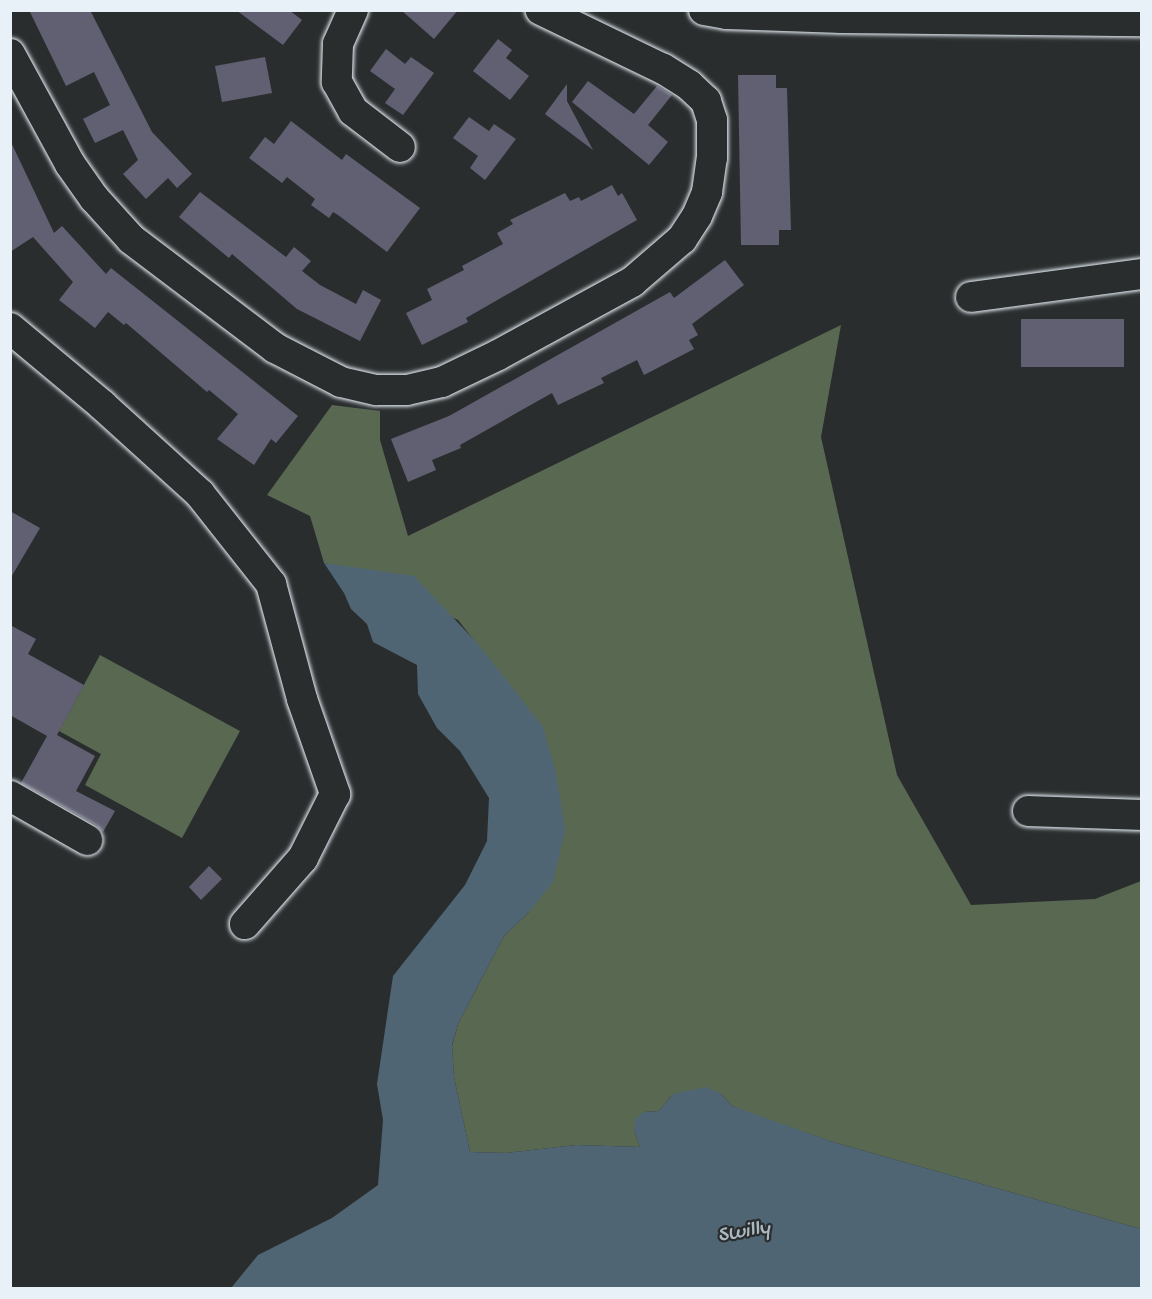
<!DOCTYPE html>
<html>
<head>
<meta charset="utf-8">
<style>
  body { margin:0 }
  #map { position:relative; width:1152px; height:1299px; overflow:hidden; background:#2a2d2e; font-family:"Gochi Hand",sans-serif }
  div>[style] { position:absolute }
  .green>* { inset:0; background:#596851 }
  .water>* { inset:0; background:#506573 }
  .building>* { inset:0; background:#616072 }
  .roads { filter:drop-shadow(0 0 2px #e8f1f8) drop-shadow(0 0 2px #e8f1f8) }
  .minor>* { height:30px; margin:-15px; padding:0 15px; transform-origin:15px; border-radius:15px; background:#2a2d2e }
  span { translate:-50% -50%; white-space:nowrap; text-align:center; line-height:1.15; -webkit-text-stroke:4.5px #2a2d2e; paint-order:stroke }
  .water-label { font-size:22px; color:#abb9c3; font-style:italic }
  .frame { position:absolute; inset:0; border:12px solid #e8f1f8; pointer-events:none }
</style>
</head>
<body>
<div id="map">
  <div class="green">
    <div style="clip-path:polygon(841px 325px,821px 437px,897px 775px,971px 905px,1095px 899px,1141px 881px,1141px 1229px,833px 1142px,751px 1114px,732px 1106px,721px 1094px,673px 1094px,659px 1111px,644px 1112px,634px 1130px,640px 1147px,576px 1145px,506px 1153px,470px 1152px,454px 1077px,452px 1046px,458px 1024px,504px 936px,529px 912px,543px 728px,458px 620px,344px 567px,324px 563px,310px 516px,267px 495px,332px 405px,380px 411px,380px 440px,408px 536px)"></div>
    <div style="clip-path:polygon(100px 655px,240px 731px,182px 838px,85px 785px,101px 754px,59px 731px)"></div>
  </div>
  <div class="water">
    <div style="clip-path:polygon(324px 563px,414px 576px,478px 644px,543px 727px,556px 773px,565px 830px,553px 882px,529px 912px,504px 936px,458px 1024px,452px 1045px,454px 1077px,470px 1152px,506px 1153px,576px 1145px,640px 1147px,634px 1130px,635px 1119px,644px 1112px,659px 1111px,673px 1094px,706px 1087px,721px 1094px,732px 1106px,833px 1142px,1141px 1229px,1141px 1288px,231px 1288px,258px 1255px,332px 1218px,378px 1185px,383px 1120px,377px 1084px,393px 976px,465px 885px,487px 841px,489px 798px,460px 751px,437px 728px,418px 694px,417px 665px,373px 642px,367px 624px,351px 609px,344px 593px)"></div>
  </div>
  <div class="building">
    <div style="clip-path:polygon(29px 10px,90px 10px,152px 132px,192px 174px,177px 188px,168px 178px,146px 199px,123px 174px,138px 160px,123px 130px,95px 143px,83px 119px,110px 105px,94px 72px,66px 86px)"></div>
    <div style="clip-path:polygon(236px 10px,289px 10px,302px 20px,283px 45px)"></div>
    <div style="clip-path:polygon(401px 10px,458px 10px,434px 39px)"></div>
    <div style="clip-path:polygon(498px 39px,512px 50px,506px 58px,529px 76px,510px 100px,473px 71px)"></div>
    <div style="clip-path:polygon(386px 49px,405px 64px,411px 57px,434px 73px,403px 115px,385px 103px,395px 89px,370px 71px)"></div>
    <div style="clip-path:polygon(265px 57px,272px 93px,222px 102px,215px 66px)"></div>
    <div style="clip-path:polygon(738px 75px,776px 75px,776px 88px,787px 88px,791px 230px,779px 230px,779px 245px,741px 245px)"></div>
    <div style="clip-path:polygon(588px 81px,634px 114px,657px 86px,672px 95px,648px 125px,668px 142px,649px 165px,572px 102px)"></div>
    <div style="clip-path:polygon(567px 84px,567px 101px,593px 150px,545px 114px)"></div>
    <div style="clip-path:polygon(469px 117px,489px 131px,494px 124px,516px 139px,485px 180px,470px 168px,478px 156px,453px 138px)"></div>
    <div style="clip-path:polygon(291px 121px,342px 160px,346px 154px,420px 208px,387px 252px,338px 215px,333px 212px,329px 218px,311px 205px,315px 199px,287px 177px,282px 183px,249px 158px,265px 137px,274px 144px)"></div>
    <div style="clip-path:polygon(10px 140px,54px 233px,62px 226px,106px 274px,111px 268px,298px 416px,276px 443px,271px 439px,254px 465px,217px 439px,238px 414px,209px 390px,207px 392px,126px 323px,124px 325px,108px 312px,95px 328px,59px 300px,73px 282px,33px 237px,10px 252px)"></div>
    <div style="clip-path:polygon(612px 185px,618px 196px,622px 193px,637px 220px,466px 318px,468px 322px,422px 345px,406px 313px,432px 300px,427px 289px,464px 270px,462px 266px,503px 244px,497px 233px,513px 224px,510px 220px,565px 193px,570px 201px,579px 197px,581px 201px)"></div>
    <div style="clip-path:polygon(200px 192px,286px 257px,294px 247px,311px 261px,302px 271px,320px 285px,356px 304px,363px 290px,381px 300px,360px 341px,297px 309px,232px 254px,229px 258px,179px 217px)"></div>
    <div style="clip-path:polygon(725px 260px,744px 285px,692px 324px,698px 335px,689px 340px,694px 349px,644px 375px,637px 360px,601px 378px,604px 383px,558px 405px,552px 393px,460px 445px,461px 448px,432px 460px,436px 470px,408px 482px,391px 439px,449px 416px,670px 292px,674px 298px)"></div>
    <div style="clip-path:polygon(1021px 319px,1124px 319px,1124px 367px,1021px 367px)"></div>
    <div style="clip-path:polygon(10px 511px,40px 528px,10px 579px)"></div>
    <div style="clip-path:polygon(10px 625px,36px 639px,28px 654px,84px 685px,57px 735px,95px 756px,76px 791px,115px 811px,103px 832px,96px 825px,21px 783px,47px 736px,10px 715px)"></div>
    <div style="clip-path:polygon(209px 866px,222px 879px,201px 900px,189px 887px)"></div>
  </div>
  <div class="roads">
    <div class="minor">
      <div style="left:353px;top:10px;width:37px;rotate:114deg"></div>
      <div style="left:338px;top:44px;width:38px;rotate:92deg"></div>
      <div style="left:337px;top:82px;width:33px;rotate:61deg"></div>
      <div style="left:353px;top:111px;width:59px;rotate:37.5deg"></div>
      <div style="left:704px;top:10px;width:23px;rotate:10deg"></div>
      <div style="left:727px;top:14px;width:115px;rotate:2deg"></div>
      <div style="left:842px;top:18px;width:300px;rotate:0.6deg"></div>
      <div style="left:10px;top:54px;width:125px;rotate:61.4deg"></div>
      <div style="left:70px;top:164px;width:42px;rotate:54.8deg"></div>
      <div style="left:94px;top:198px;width:55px;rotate:47.9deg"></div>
      <div style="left:131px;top:239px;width:181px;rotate:37.1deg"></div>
      <div style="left:275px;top:348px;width:74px;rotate:27.3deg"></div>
      <div style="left:341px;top:382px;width:36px;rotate:13deg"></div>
      <div style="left:376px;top:390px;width:31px"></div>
      <div style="left:407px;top:390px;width:36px;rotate:-13deg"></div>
      <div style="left:442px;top:382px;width:62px;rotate:-25.7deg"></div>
      <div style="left:498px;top:355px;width:153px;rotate:-28.6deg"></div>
      <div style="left:632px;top:282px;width:66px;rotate:-40.7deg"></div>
      <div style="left:682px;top:239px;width:27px;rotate:-57deg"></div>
      <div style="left:697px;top:216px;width:26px;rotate:-67deg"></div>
      <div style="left:707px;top:192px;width:34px;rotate:-82deg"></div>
      <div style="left:712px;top:158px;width:38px;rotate:-90deg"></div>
      <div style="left:712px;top:120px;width:20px;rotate:-108deg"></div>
      <div style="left:706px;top:101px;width:23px;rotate:-137deg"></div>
      <div style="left:689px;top:85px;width:31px;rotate:-148deg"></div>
      <div style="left:663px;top:69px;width:136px;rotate:-154.2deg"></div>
      <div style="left:971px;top:297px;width:173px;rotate:-7.7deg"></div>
      <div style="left:10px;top:328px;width:120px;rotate:39.9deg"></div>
      <div style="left:102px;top:405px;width:132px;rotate:42.2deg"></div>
      <div style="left:200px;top:494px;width:115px;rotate:51.7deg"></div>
      <div style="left:271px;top:584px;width:119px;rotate:74.9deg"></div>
      <div style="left:302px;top:699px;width:101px;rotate:70.8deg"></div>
      <div style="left:335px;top:794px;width:72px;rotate:116.6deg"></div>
      <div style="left:303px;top:858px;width:88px;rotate:131.3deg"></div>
      <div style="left:10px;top:796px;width:89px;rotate:29.7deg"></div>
      <div style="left:1028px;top:811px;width:114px;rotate:2deg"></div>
    </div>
  </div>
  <div class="water-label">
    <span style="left:744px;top:1233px;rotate:-9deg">Swilly</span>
  </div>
  <div class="frame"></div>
</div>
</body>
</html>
